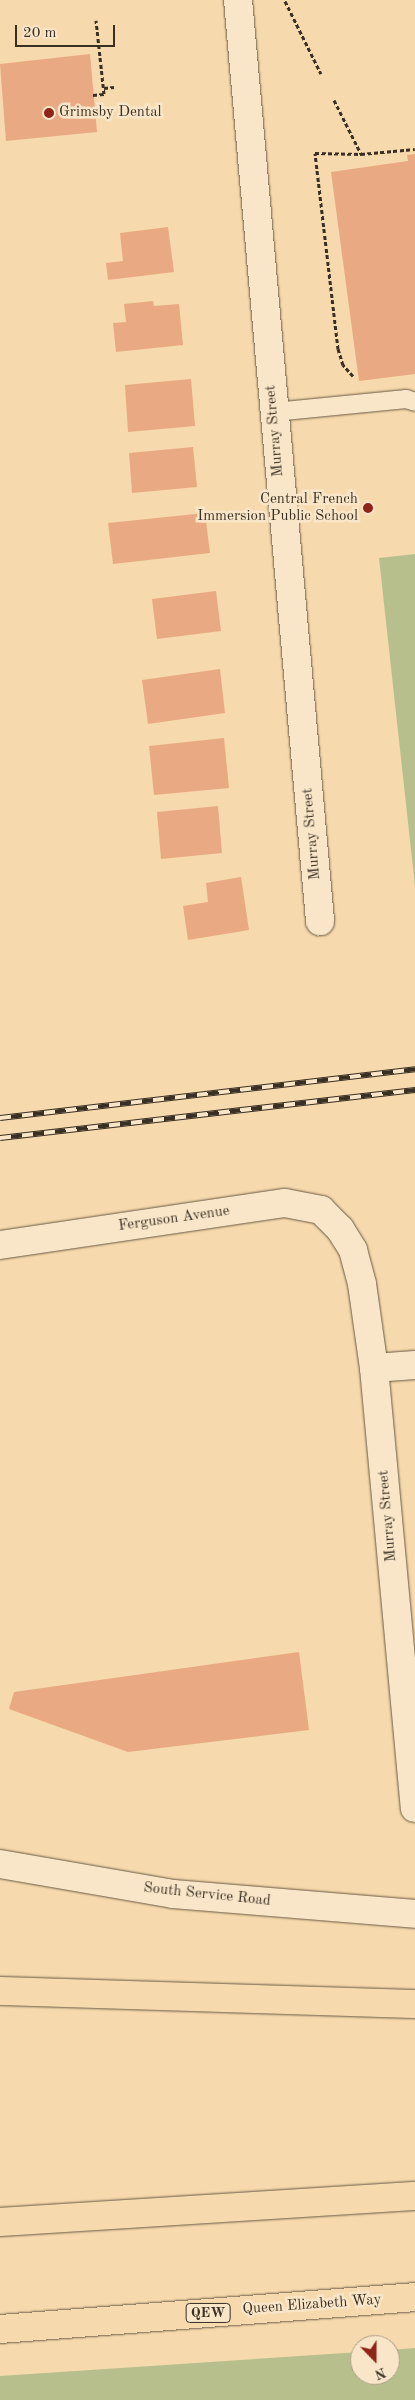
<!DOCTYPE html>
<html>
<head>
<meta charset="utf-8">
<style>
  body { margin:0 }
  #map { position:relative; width:415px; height:2400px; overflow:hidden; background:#f6d9ac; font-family:"Old Standard TT",serif }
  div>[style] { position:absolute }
  .green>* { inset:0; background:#b7c08d }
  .building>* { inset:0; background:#e9aa83 }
  .path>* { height:3px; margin-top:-1.5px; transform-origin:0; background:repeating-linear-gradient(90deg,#392f23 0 4px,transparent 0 6.5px) }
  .roads { filter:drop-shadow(0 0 1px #685a45) drop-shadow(0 0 1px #685a45) }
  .service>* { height:18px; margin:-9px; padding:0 9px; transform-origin:9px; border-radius:9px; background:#f9e6c9 }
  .minor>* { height:28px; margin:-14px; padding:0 14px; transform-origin:14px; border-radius:14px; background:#f9e6c9 }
  .tertiary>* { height:28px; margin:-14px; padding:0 14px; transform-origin:14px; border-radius:14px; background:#f9e6c9 }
  .motorway>* { height:28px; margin:-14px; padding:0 14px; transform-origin:14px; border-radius:14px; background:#f6d9ac }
  .rail>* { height:5.5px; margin-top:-2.75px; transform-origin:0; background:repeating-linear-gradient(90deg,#f9e6c9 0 11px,#392f23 0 22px); box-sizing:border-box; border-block:1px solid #392f23 }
  .dots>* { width:14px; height:14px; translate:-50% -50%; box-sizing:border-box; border:2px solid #f9e6c9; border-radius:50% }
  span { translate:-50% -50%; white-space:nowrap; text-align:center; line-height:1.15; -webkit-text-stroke:5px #f9e6c9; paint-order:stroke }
  .shield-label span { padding:1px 4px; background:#f9e6c9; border:1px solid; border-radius:4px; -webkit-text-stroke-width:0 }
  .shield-label { font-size:14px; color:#392f23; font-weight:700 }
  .poi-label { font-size:15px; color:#392f23 }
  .left { translate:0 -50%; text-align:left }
  .right { translate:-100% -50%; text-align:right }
  .street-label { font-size:15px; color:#392f23 }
  .north { position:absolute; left:350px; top:2335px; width:50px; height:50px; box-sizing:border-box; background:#f9e6c9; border:1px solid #ac9d87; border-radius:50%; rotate:158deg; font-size:14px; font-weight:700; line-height:20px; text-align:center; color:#392f23 }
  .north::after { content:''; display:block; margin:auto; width:18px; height:22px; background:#8f2418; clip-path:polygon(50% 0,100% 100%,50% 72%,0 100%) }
  .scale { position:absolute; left:15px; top:25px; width:100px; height:22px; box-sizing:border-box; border:2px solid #392f23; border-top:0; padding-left:6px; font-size:15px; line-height:18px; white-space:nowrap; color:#392f23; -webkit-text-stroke:4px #f9e6c9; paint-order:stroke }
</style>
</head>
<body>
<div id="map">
  <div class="green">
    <div style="clip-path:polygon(415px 554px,415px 886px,379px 558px)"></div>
    <div style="clip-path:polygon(415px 2348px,415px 2400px,0 2400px,0 2376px,360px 2352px,360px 2375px,390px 2375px,390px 2350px)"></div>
  </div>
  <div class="building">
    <div style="clip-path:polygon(90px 54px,97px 132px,6px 141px,0 64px)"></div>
    <div style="clip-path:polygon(415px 154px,415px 374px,359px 381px,331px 172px,408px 161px,407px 155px)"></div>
    <div style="clip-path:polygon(168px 227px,174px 272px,108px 280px,106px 263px,123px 261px,120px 233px)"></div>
    <div style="clip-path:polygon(153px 301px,154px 306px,179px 304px,183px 345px,116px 352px,113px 323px,126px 322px,124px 304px)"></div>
    <div style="clip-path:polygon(191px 379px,195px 426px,128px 432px,125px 385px)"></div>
    <div style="clip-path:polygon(193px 447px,197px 487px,132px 493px,129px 453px)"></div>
    <div style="clip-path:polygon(205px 513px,210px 553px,113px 564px,108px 523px)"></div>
    <div style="clip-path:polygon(216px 591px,221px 631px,157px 639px,152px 599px)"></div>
    <div style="clip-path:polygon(220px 669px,225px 713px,148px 724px,142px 680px)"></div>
    <div style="clip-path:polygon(224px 738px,229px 788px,154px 795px,149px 746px)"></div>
    <div style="clip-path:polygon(218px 806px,222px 853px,161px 859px,157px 812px)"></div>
    <div style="clip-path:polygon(241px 877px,249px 930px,188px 940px,183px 906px,208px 902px,206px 883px)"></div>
    <div style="clip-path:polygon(299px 1652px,309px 1730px,128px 1752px,9px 1709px,14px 1692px)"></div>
  </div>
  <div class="path">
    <div style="left:285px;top:1px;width:81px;rotate:63.7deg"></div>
    <div style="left:104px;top:88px;width:10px;rotate:-6deg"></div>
    <div style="left:93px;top:95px;width:11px;rotate:-5deg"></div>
    <div style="left:104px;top:94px;width:74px;rotate:-96.2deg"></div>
    <div style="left:334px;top:100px;width:60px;rotate:63.4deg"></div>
    <div style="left:361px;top:154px;width:54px;rotate:-5.3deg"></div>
    <div style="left:353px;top:376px;width:15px;rotate:-132deg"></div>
    <div style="left:343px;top:365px;width:17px;rotate:-107deg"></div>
    <div style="left:338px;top:349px;width:197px;rotate:-96.7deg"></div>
    <div style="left:315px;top:153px;width:46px;rotate:1.2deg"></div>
  </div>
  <div class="roads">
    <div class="service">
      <div style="left:274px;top:412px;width:133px;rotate:-5.6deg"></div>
      <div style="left:406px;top:399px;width:9px;rotate:18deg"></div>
    </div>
    <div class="minor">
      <div style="left:238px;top:0;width:925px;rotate:84.91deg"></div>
      <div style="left:0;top:1245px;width:288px;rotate:-8.4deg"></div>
      <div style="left:285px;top:1203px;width:37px;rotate:11deg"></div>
      <div style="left:321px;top:1210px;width:27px;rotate:45deg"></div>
      <div style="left:340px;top:1229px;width:25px;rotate:58deg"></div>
      <div style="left:353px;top:1250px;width:35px;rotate:75deg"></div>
      <div style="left:362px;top:1284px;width:85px;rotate:81.9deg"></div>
      <div style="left:374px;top:1368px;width:442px;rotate:84.7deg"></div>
      <div style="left:374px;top:1368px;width:41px;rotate:-4.2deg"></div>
    </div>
    <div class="tertiary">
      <div style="left:0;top:1864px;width:176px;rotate:9.8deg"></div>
      <div style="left:173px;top:1894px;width:243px;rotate:4.7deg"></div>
    </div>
    <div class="motorway">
      <div style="left:0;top:1991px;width:415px;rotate:1.8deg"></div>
      <div style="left:0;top:2222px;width:416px;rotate:-3.6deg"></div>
      <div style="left:0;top:2329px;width:416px;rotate:-4.4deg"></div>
    </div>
  </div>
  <div class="rail">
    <div style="left:0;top:1118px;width:418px;rotate:-6.7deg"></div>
    <div style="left:0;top:1138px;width:418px;rotate:-6.6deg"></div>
  </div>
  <div class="dots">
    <div style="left:49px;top:113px;background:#8f2418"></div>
    <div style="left:368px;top:508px;background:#8f2418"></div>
  </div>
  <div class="shield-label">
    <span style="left:208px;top:2313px">QEW</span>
  </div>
  <div class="poi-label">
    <span class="left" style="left:59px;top:113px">Grimsby Dental</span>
    <span class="right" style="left:358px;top:508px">Central French<br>Immersion Public School</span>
  </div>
  <div class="street-label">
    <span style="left:275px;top:431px;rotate:-95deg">Murray Street</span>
    <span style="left:312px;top:834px;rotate:-95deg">Murray Street</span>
    <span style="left:174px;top:1219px;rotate:-8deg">Ferguson Avenue</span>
    <span style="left:388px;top:1516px;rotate:-95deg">Murray Street</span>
    <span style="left:207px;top:1895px;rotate:6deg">South Service Road</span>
    <span style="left:312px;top:2305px;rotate:-4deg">Queen Elizabeth Way</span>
  </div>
  <div class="north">N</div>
  <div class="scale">20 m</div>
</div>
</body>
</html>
